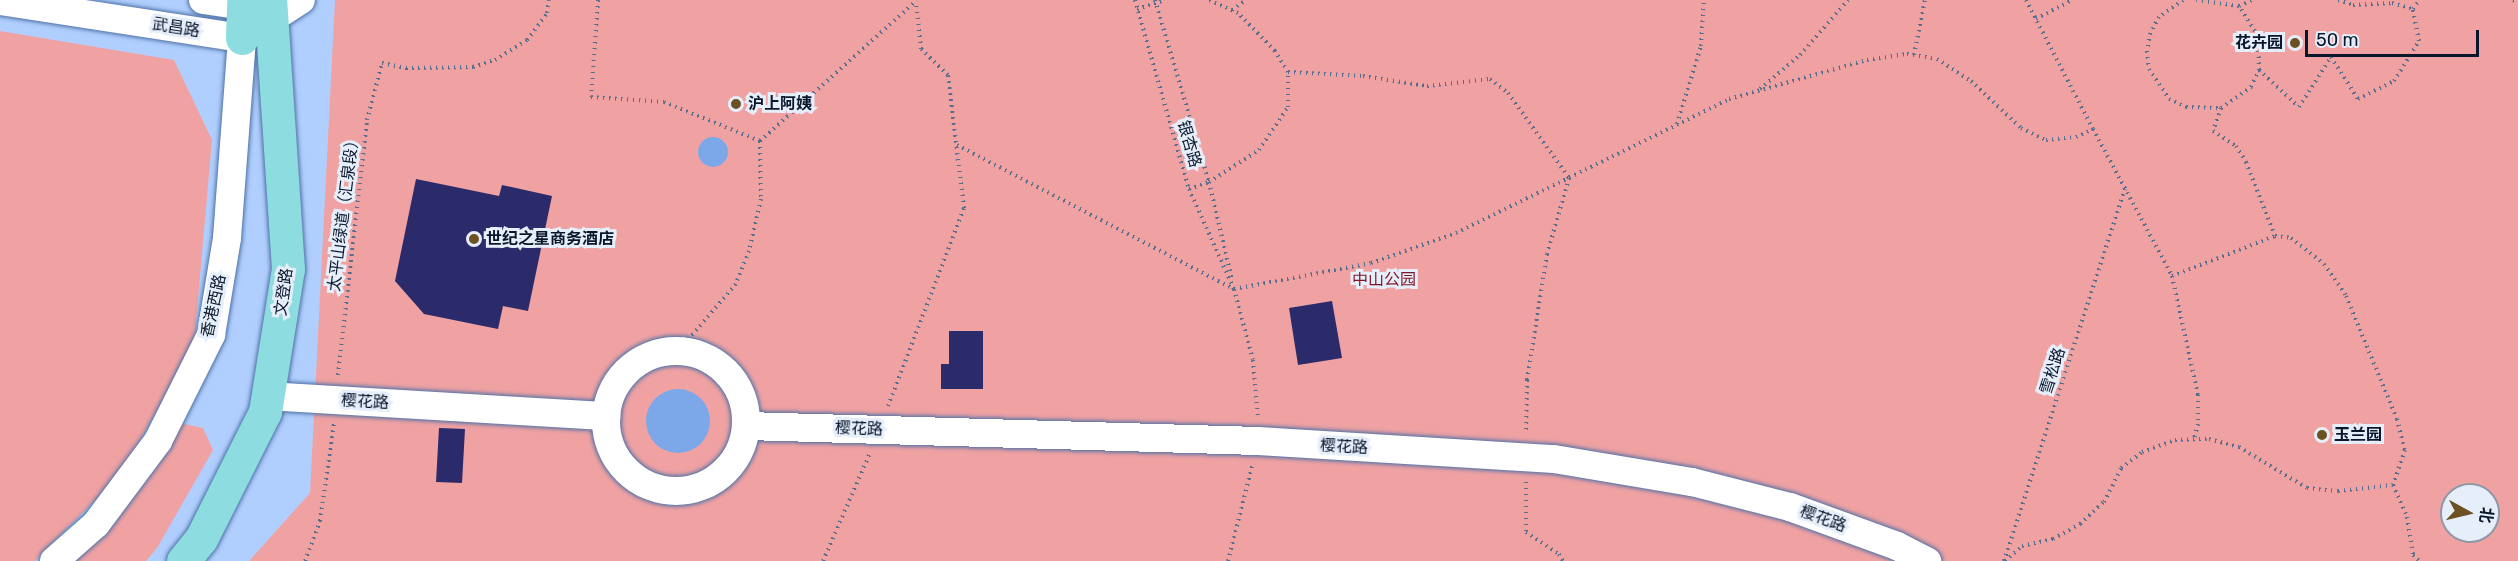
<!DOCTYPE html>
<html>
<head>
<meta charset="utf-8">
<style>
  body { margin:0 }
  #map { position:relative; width:2518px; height:561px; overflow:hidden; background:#b0cffe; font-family:Rubik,"Noto Sans SC",sans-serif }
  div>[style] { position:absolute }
  .green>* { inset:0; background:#f0a2a3 }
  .water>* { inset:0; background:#7ca8ea }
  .round { border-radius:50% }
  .building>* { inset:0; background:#2b2a6a }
  .path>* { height:4px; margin-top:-2px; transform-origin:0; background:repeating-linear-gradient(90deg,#576d8e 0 1.5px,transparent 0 6px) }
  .roads { filter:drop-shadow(0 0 2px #4f72a7) drop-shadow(0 0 2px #4f72a7) }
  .minor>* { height:28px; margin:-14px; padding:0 14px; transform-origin:14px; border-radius:14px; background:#fff }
  .minor>.ring { margin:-14px; padding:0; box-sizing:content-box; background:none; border:28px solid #fff; border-radius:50% }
  .major>* { height:33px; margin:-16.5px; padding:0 16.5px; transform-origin:16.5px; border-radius:16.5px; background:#8ddcdf }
  .dots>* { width:16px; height:16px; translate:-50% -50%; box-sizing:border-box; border:3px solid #e6eefa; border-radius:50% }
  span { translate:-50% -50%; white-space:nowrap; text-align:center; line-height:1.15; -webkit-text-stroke:6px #e6eefa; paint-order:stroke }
  .street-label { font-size:16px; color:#09172c }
  .poi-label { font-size:16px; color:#09172c; font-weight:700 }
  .right { translate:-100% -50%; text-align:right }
  .left { translate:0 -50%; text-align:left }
  .park-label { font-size:16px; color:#7e1526 }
  .north { position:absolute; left:2440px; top:483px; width:60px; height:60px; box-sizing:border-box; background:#e6eefa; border:2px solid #8e98a8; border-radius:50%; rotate:98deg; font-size:16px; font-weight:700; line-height:24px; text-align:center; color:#09172c }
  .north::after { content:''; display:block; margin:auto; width:21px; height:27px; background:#6c5123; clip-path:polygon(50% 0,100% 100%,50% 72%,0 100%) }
  .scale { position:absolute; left:2305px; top:30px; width:174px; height:27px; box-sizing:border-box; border:3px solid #09172c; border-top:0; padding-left:8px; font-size:18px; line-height:21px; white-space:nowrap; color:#09172c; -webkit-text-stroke:4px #e6eefa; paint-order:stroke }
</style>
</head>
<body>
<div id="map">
  <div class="green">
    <div style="clip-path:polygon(evenodd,335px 0,2518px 0,2518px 561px,249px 561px,310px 493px,335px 0,2452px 495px,2488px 495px,2488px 531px,2452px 531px,2452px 495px)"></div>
    <div style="clip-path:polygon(0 31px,174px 60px,212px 140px,194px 345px,121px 474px,35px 561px,0 561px)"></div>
    <div style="clip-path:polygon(180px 423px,203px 428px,213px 450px,157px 548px,146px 561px,63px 561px)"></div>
  </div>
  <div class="water">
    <div class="round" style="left:698px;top:137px;width:30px;height:30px"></div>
    <div class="round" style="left:646px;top:389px;width:64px;height:64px"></div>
  </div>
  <div class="building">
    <div style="clip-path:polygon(416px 179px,499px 196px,502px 185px,552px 196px,528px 311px,503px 306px,498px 329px,424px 314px,395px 281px)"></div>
    <div style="clip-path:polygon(1332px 301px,1342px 358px,1298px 365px,1289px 308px)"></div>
    <div style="clip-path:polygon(949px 331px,983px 331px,983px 389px,941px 389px,941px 364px,949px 364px)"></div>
    <div style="clip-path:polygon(439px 428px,465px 429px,462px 483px,436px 482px)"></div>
  </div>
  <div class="path">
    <div style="left:598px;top:0;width:97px;rotate:94.1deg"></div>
    <div style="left:591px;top:97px;width:73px;rotate:3.9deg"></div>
    <div style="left:664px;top:102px;width:104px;rotate:22.1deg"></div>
    <div style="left:760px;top:141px;width:58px;rotate:89deg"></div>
    <div style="left:761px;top:199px;width:53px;rotate:103deg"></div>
    <div style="left:749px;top:251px;width:35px;rotate:112deg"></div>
    <div style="left:736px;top:284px;width:66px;rotate:130.7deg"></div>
    <div style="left:693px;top:334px;width:26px;rotate:140deg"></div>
    <div style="left:1135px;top:0;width:197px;rotate:74.1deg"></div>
    <div style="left:1189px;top:189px;width:110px;rotate:65.8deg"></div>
    <div style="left:1234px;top:289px;width:73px;rotate:75deg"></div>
    <div style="left:1253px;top:360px;width:57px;rotate:85deg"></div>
    <div style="left:1155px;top:0;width:190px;rotate:73.5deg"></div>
    <div style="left:1209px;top:182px;width:101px;rotate:76.8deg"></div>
    <div style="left:2026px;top:0;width:145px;rotate:62.6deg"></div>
    <div style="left:2183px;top:0;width:29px;rotate:145deg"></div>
    <div style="left:2159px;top:17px;width:18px;rotate:119deg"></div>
    <div style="left:2150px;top:33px;width:18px;rotate:99deg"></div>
    <div style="left:2147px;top:51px;width:18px;rotate:84deg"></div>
    <div style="left:2149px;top:69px;width:36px;rotate:56deg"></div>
    <div style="left:2169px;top:99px;width:19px;rotate:25deg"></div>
    <div style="left:2186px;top:107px;width:35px;rotate:2deg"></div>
    <div style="left:2221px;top:108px;width:37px;rotate:-35deg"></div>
    <div style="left:2251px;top:87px;width:19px;rotate:-65deg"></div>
    <div style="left:2259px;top:70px;width:34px;rotate:-92deg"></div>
    <div style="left:2258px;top:36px;width:36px;rotate:-122deg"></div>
    <div style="left:2239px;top:6px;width:43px;rotate:-172.1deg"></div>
    <div style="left:2338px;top:0;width:16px;rotate:18deg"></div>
    <div style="left:2353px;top:5px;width:39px;rotate:-3deg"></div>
    <div style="left:2392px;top:3px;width:22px;rotate:16deg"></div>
    <div style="left:2413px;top:9px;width:11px;rotate:-56deg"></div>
    <div style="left:2513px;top:0;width:5px;rotate:22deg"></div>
    <div style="left:2239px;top:6px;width:14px;rotate:-25deg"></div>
    <div style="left:1137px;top:9px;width:29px;rotate:-18deg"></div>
    <div style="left:1232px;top:10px;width:17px;rotate:-36deg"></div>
    <div style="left:2036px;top:19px;width:41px;rotate:-27.8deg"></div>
    <div style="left:1914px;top:55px;width:56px;rotate:-78.7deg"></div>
    <div style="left:2259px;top:70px;width:54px;rotate:42.8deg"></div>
    <div style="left:2299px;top:107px;width:59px;rotate:-57.4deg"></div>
    <div style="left:2331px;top:57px;width:50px;rotate:57.3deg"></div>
    <div style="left:2358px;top:99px;width:40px;rotate:-26.6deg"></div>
    <div style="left:2394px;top:81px;width:47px;rotate:-58deg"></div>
    <div style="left:2419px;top:41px;width:33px;rotate:-101deg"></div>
    <div style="left:1288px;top:72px;width:75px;rotate:3.1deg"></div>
    <div style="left:1363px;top:76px;width:65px;rotate:8.9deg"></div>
    <div style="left:1427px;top:86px;width:63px;rotate:-6.3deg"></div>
    <div style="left:1490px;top:79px;width:23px;rotate:38deg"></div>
    <div style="left:1508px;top:93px;width:105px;rotate:54.3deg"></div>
    <div style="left:1569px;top:178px;width:79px;rotate:106.1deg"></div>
    <div style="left:1547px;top:254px;width:128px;rotate:99deg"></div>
    <div style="left:1527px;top:380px;width:53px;rotate:91.1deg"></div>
    <div style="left:1760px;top:89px;width:52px;rotate:-40.4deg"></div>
    <div style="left:1800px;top:55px;width:73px;rotate:-48.9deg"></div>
    <div style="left:2221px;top:108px;width:24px;rotate:109deg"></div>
    <div style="left:2213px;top:131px;width:27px;rotate:33deg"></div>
    <div style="left:2236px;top:146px;width:19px;rotate:58deg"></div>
    <div style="left:2246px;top:162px;width:79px;rotate:68.6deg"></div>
    <div style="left:1677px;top:124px;width:82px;rotate:-72.9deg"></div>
    <div style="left:1701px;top:46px;width:46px;rotate:-86.3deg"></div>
    <div style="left:760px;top:141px;width:210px;rotate:-41.9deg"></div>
    <div style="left:957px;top:145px;width:312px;rotate:27.5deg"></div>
    <div style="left:1234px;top:289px;width:139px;rotate:-10.7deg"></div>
    <div style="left:1371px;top:263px;width:90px;rotate:-19.4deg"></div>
    <div style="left:1456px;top:233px;width:304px;rotate:-26.1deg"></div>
    <div style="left:1729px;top:99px;width:143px;rotate:-15.8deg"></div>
    <div style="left:1867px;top:60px;width:40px;rotate:-8.5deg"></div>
    <div style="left:1907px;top:54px;width:30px;rotate:9deg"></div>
    <div style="left:1937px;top:59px;width:40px;rotate:32.9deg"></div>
    <div style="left:1971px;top:81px;width:69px;rotate:43.2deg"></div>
    <div style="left:2021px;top:128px;width:28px;rotate:26deg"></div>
    <div style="left:2046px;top:140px;width:30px;rotate:-6deg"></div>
    <div style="left:2076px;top:137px;width:19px;rotate:-25deg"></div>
    <div style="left:2093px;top:129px;width:167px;rotate:61.7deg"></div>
    <div style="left:2172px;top:276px;width:110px;rotate:-21.2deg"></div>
    <div style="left:2275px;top:236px;width:16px;rotate:7deg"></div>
    <div style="left:2291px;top:238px;width:42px;rotate:38.2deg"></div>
    <div style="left:2324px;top:264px;width:39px;rotate:55deg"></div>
    <div style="left:2346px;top:296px;width:133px;rotate:67.5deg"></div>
    <div style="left:2397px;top:419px;width:32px;rotate:76deg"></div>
    <div style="left:2405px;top:450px;width:37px;rotate:109deg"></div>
    <div style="left:2393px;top:485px;width:35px;rotate:66deg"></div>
    <div style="left:2407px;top:517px;width:38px;rotate:81deg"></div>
    <div style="left:2413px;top:555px;width:9px;rotate:41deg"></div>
    <div style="left:1189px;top:189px;width:21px;rotate:-19deg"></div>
    <div style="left:1209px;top:182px;width:59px;rotate:-32.6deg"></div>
    <div style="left:1259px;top:150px;width:52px;rotate:-56deg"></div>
    <div style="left:1288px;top:107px;width:35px;rotate:-90deg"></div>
    <div style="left:1288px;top:72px;width:25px;rotate:-122deg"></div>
    <div style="left:1275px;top:51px;width:53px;rotate:-134.2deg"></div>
    <div style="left:1238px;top:13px;width:32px;rotate:-156deg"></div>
    <div style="left:2172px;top:276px;width:122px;rotate:77.7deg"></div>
    <div style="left:2198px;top:395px;width:29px;rotate:90deg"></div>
    <div style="left:2198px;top:424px;width:16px;rotate:105deg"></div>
    <div style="left:338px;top:375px;width:257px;rotate:-83.5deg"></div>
    <div style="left:367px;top:120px;width:59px;rotate:-75.3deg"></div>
    <div style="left:382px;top:63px;width:25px;rotate:12deg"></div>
    <div style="left:406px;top:68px;width:67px;rotate:-0.9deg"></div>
    <div style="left:473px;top:67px;width:23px;rotate:-18deg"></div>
    <div style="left:495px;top:60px;width:38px;rotate:-32deg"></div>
    <div style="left:527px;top:40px;width:34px;rotate:-53deg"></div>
    <div style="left:547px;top:13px;width:13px;rotate:-81deg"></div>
    <div style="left:888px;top:406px;width:212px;rotate:-69deg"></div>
    <div style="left:964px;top:208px;width:134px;rotate:-96.9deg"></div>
    <div style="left:948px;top:75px;width:37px;rotate:-136deg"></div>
    <div style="left:921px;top:49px;width:46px;rotate:-96.2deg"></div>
    <div style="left:1526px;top:482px;width:50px;rotate:90deg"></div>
    <div style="left:1526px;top:532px;width:40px;rotate:34deg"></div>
    <div style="left:1559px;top:554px;width:8px;rotate:60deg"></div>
    <div style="left:305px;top:561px;width:43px;rotate:-69.4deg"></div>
    <div style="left:320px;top:521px;width:98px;rotate:-81.8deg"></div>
    <div style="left:823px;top:561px;width:116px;rotate:-66.5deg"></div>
    <div style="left:1228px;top:561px;width:98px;rotate:-75.8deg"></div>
    <div style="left:2004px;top:561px;width:391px;rotate:-72deg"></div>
    <div style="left:2005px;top:561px;width:23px;rotate:-41deg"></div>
    <div style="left:2022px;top:546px;width:32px;rotate:-13deg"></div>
    <div style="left:2053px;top:539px;width:31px;rotate:-29deg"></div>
    <div style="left:2080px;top:524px;width:33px;rotate:-43deg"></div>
    <div style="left:2104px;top:502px;width:38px;rotate:-63deg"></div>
    <div style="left:2121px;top:468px;width:26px;rotate:-37deg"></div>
    <div style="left:2142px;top:452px;width:35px;rotate:-20deg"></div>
    <div style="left:2175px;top:440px;width:34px;rotate:-2deg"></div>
    <div style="left:2209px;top:439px;width:31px;rotate:15deg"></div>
    <div style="left:2239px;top:447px;width:79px;rotate:31.1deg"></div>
    <div style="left:2307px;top:488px;width:31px;rotate:6deg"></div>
    <div style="left:2338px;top:491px;width:55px;rotate:-6.2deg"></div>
  </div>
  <div class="roads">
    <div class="minor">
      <div style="left:203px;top:0;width:41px;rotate:8.3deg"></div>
      <div style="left:244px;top:6px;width:22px;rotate:27deg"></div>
      <div style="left:0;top:1px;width:245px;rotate:8.7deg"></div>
      <div style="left:242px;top:38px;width:70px;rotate:-32.8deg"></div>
      <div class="ring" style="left:606px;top:351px;width:112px;height:112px"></div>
      <div style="left:268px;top:396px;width:339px;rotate:3.4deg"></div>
      <div style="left:747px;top:426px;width:511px;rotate:1.68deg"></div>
      <div style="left:1258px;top:441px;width:297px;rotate:3.5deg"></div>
      <div style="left:1554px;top:459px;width:140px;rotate:9.5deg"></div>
      <div style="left:1692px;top:482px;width:101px;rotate:14.3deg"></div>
      <div style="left:1790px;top:507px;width:114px;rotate:20deg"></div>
      <div style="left:1897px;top:546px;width:34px;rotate:27deg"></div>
      <div style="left:54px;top:561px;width:56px;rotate:-41.4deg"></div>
      <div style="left:96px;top:524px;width:104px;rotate:-53.2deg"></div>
      <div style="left:158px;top:441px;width:119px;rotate:-63.4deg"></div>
      <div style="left:211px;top:335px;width:98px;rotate:-80.6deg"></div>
      <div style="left:227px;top:238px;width:201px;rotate:-85.7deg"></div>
    </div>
    <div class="major">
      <div style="left:242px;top:38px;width:38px;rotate:-88deg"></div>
      <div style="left:183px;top:561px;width:28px;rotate:-51deg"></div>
      <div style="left:201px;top:539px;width:142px;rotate:-63.3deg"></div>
      <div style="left:265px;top:412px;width:145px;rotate:-80.9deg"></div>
      <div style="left:288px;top:269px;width:270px;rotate:-93.8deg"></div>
    </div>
  </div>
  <div class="dots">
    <div style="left:2295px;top:43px;background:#6c5123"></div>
    <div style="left:736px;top:104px;background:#6c5123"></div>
    <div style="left:474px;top:239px;background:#6c5123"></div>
    <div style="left:2322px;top:435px;background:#6c5123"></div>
  </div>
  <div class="street-label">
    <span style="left:176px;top:28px;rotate:9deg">武昌路</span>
    <span style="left:1189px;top:144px;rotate:74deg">银杏路</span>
    <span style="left:344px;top:212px;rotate:-83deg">太平山绿道（汇泉段）</span>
    <span style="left:284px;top:292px;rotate:-82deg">文登路</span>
    <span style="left:214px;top:306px;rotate:-78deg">香港西路</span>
    <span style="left:2053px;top:371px;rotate:-72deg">雪松路</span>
    <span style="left:365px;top:402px;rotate:3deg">樱花路</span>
    <span style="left:859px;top:429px;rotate:2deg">樱花路</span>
    <span style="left:1344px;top:447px;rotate:3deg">樱花路</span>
    <span style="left:1823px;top:519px;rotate:20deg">樱花路</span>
  </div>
  <div class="poi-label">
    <span class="right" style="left:2283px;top:43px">花卉园</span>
    <span class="left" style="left:748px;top:104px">沪上阿姨</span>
    <span class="left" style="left:486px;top:239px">世纪之星商务酒店</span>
    <span class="left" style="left:2334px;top:435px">玉兰园</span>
  </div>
  <div class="park-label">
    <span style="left:1384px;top:280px">中山公园</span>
  </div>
  <div class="north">北</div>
  <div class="scale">50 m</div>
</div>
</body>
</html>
